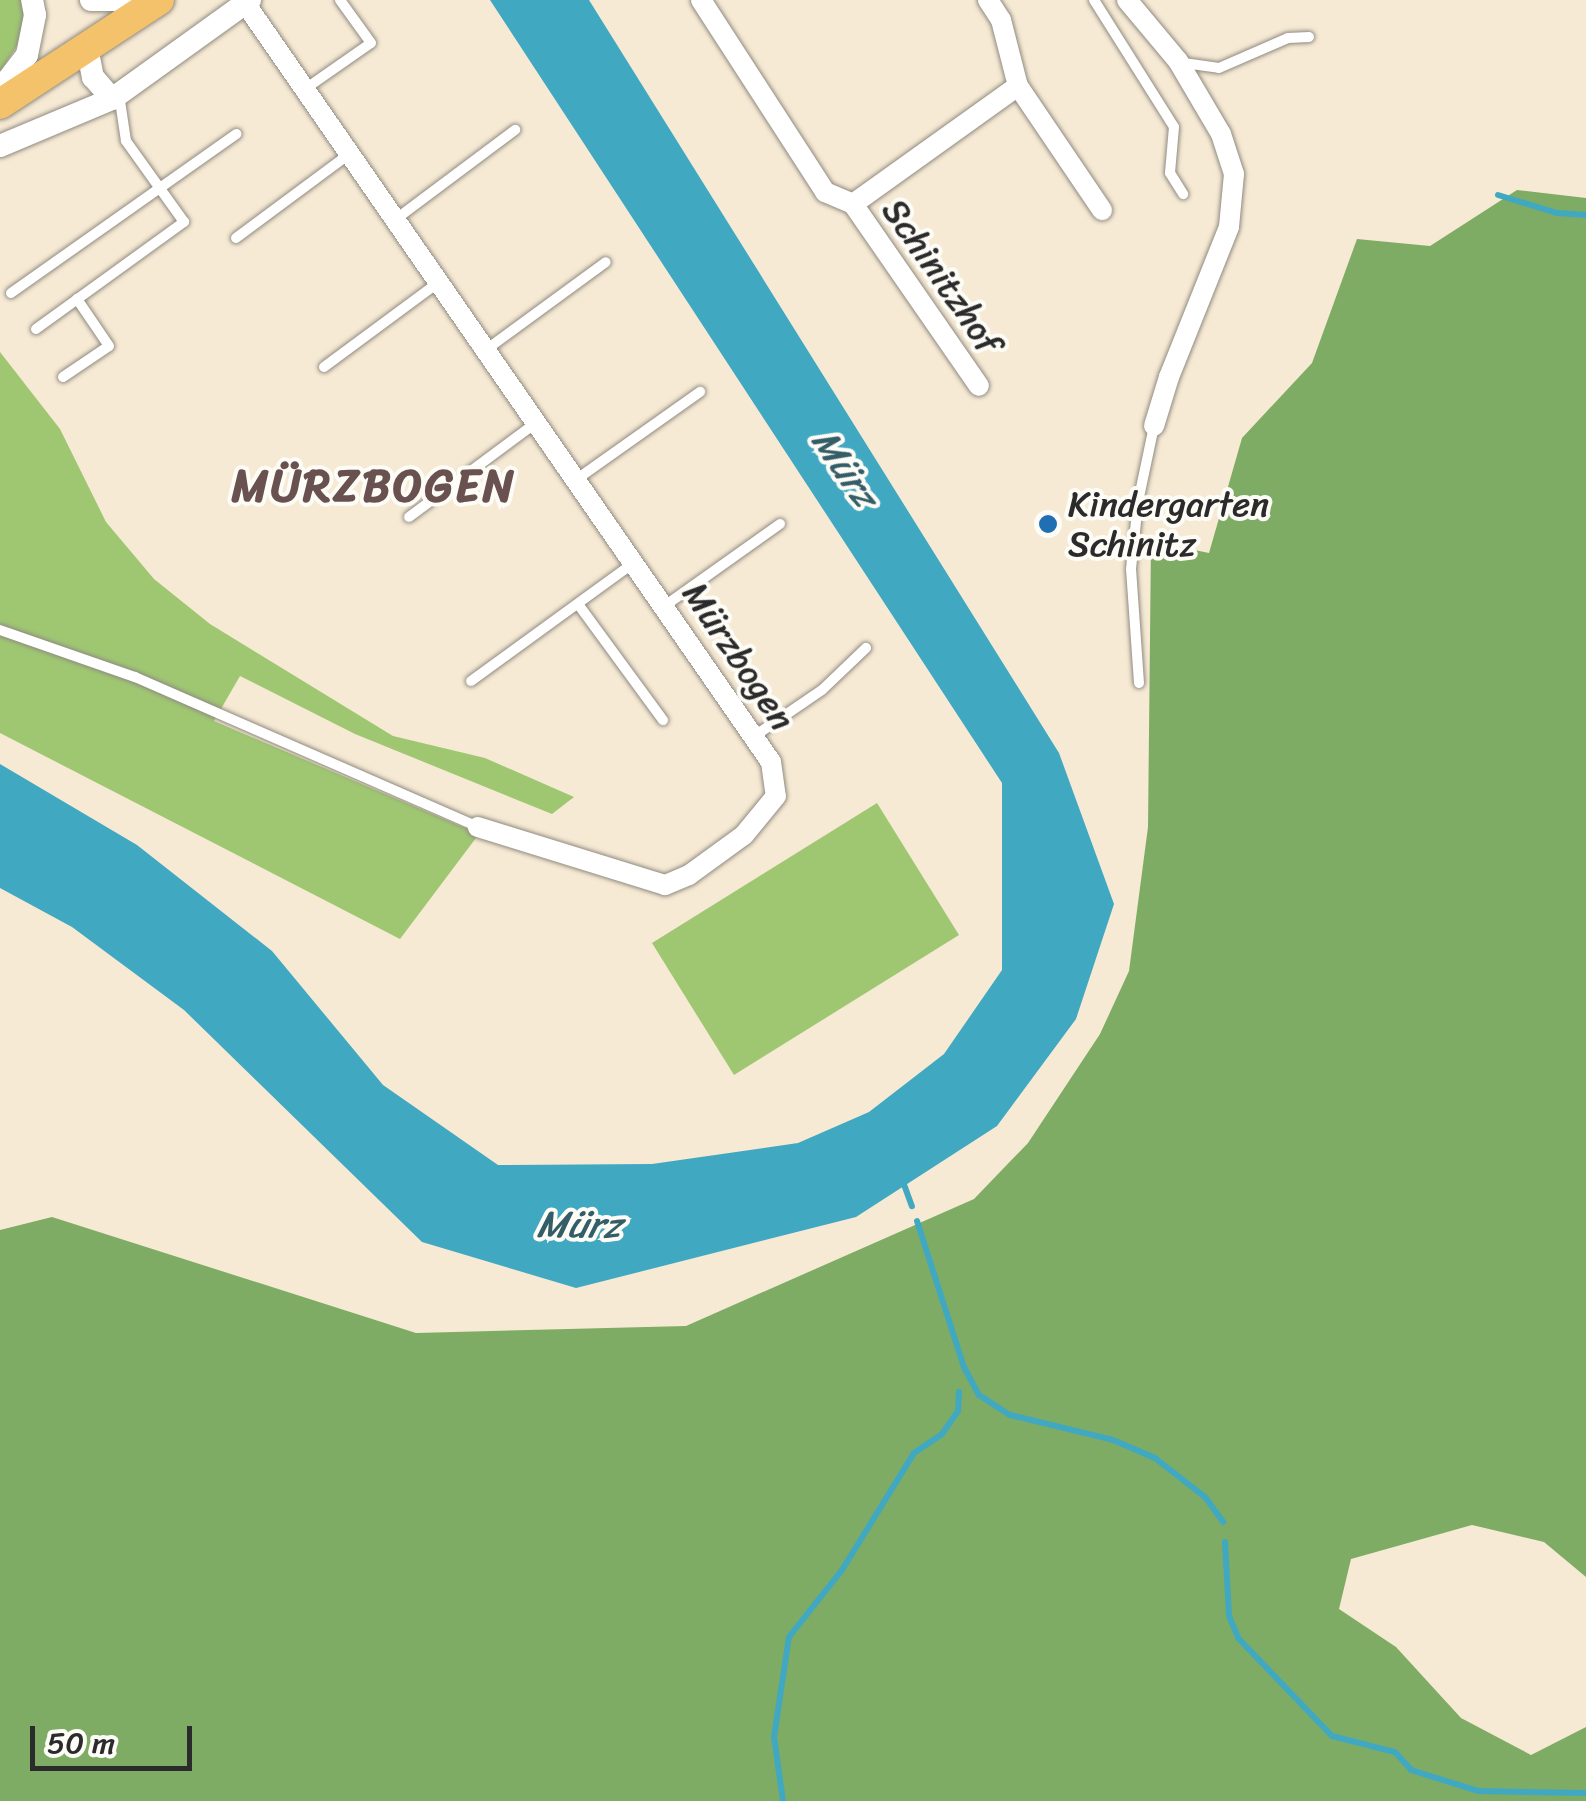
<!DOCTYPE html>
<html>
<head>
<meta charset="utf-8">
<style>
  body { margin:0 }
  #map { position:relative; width:1586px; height:1801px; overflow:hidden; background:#f6ead4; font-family:Sriracha,sans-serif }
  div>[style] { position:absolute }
  .green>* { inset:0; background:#9fc772 }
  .forest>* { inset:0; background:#7fac64 }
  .water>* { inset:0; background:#41a8c1 }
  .stream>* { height:6px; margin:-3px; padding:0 3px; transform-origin:3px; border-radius:3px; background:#41a8c1 }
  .roads { filter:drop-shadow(0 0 2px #908a80) drop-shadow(0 0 2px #908a80) }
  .service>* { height:10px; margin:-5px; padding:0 5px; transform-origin:5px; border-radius:5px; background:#fff }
  .minor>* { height:20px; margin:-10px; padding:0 10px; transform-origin:10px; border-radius:10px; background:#fff }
  .tertiary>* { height:22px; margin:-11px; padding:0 11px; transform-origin:11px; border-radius:11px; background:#fff }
  .primary>* { height:30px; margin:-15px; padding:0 15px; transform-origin:15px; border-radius:15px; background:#f4c26a }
  .dots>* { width:28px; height:28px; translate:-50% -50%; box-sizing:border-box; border:5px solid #fdfcf7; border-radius:50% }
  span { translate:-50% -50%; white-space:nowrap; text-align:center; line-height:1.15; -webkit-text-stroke:8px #fdfcf7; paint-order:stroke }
  .street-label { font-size:35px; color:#2b2b2b }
  .poi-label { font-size:35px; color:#2b2b2b }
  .left { translate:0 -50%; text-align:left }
  .water-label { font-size:38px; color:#345d67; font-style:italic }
  .district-label { font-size:45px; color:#68514f; font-weight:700; letter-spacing:2.5px }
  .scale { position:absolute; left:30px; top:1726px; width:162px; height:45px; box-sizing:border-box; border:5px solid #2b2b2b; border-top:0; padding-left:12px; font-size:30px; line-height:35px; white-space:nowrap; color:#2b2b2b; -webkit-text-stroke:8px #fdfcf7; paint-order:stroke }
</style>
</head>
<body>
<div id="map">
  <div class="green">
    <div style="clip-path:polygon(0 0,22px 0,24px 23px,17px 46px,0 72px)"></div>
    <div style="clip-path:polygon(0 352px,60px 429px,106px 522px,154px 579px,210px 624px,393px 736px,485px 758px,574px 797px,552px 814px,355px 734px,240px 676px,214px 721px,479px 834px,400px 939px,0 733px)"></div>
    <div style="clip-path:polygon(877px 803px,959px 935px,734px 1075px,652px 943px)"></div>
  </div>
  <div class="forest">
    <div style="clip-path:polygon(1517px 190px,1586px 198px,1586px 1577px,1544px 1542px,1472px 1525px,1351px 1559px,1339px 1609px,1396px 1647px,1461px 1718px,1531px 1755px,1586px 1727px,1586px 1801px,0 1801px,0 1230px,52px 1217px,416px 1333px,686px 1326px,974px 1199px,1028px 1143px,1100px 1034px,1129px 971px,1148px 827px,1151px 541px,1209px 553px,1242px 438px,1312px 363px,1357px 239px,1430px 246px)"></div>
  </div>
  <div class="water">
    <div style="clip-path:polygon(490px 0,589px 0,594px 8px,1059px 753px,1114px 904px,1076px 1019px,997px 1126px,856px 1217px,576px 1288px,422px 1242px,184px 1010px,72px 927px,0 888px,0 764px,137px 845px,272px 951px,383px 1085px,498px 1165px,652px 1164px,798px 1143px,869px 1112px,944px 1054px,1002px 970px,1002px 783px)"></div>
  </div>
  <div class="stream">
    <div style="left:1498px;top:195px;width:62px;rotate:17deg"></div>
    <div style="left:1557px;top:213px;width:29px;rotate:4deg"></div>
    <div style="left:902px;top:1179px;width:29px;rotate:70deg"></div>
    <div style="left:917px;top:1221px;width:153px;rotate:72.2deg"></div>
    <div style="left:964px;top:1367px;width:32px;rotate:62deg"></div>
    <div style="left:979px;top:1395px;width:37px;rotate:33deg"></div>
    <div style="left:1010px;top:1415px;width:106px;rotate:13.6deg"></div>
    <div style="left:1113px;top:1440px;width:46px;rotate:23.2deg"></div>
    <div style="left:1155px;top:1458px;width:63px;rotate:38deg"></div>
    <div style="left:1205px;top:1497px;width:31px;rotate:54deg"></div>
    <div style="left:1225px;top:1542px;width:74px;rotate:86.9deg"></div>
    <div style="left:1229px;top:1616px;width:25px;rotate:67deg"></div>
    <div style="left:1239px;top:1639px;width:134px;rotate:46.2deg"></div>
    <div style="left:1332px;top:1736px;width:65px;rotate:14.3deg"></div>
    <div style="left:1395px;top:1752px;width:24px;rotate:48deg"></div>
    <div style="left:1411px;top:1770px;width:70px;rotate:17.4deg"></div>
    <div style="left:1478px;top:1791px;width:108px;rotate:1.1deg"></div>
    <div style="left:783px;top:1801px;width:65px;rotate:-98deg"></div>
    <div style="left:774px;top:1737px;width:101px;rotate:-81.5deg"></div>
    <div style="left:789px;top:1637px;width:85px;rotate:-51.7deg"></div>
    <div style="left:842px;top:1570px;width:137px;rotate:-58.4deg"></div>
    <div style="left:914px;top:1453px;width:34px;rotate:-34deg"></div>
    <div style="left:942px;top:1434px;width:28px;rotate:-55deg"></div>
    <div style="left:958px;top:1411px;width:19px;rotate:-87deg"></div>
  </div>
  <div class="roads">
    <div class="service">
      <div style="left:1094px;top:0;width:150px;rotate:57.8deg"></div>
      <div style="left:1174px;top:127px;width:46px;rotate:95deg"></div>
      <div style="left:1170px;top:173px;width:25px;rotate:58deg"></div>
      <div style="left:1184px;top:63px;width:35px;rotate:8deg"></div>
      <div style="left:1219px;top:68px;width:75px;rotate:-23.5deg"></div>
      <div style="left:1288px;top:38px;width:21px;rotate:-3deg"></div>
      <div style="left:305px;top:89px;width:80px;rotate:-34.9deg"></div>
      <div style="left:371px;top:43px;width:53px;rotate:-125.8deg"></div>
      <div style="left:396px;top:219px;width:149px;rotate:-36.8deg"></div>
      <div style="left:236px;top:238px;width:141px;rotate:-36.6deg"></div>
      <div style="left:11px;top:293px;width:276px;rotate:-35.2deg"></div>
      <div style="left:36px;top:329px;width:183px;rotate:-35.9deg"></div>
      <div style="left:184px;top:222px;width:100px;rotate:-125.6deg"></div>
      <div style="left:126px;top:141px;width:48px;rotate:-98.5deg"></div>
      <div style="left:487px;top:349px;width:147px;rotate:-36.2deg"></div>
      <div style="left:324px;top:367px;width:143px;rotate:-36.5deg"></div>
      <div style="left:63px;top:377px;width:55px;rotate:-34deg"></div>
      <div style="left:109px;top:346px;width:57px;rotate:-124.2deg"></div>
      <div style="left:577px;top:479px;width:151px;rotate:-35.3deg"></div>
      <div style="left:409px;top:517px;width:159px;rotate:-36.6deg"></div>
      <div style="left:578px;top:604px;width:144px;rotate:53.8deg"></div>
      <div style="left:666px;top:605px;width:140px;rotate:-35.4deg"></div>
      <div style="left:0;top:630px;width:143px;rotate:19.2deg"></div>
      <div style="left:135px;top:677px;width:374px;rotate:23.6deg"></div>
      <div style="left:471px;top:681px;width:203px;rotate:-36deg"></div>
      <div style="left:1139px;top:683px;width:114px;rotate:-94deg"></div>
      <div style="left:1131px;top:569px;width:67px;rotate:-84deg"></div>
      <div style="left:1138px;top:502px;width:78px;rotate:-78.1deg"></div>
      <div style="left:756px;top:735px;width:80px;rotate:-34.3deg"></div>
      <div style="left:822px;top:690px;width:61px;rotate:-43.7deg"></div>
    </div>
    <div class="minor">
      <div style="left:701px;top:0;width:229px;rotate:57.1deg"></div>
      <div style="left:825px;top:192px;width:30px;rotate:23deg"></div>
      <div style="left:853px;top:204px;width:203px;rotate:-35.6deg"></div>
      <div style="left:988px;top:0;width:24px;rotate:57deg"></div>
      <div style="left:1001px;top:20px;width:68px;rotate:75.6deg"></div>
      <div style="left:1018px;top:86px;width:150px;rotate:55.9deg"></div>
      <div style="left:1127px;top:0;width:80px;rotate:50.1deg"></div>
      <div style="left:1178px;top:61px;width:85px;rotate:59.5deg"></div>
      <div style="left:1221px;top:134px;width:42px;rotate:72deg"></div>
      <div style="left:1234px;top:174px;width:53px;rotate:95.4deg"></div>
      <div style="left:1229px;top:227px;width:162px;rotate:111.8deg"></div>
      <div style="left:1169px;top:377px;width:51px;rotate:107deg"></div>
      <div style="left:245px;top:3px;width:923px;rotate:55.28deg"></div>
      <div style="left:771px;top:762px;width:34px;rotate:82deg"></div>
      <div style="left:776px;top:796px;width:50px;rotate:129.4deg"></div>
      <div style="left:744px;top:835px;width:68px;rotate:144deg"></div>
      <div style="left:689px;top:875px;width:26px;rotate:157deg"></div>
      <div style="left:665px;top:885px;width:196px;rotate:-162.8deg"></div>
      <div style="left:853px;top:204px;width:221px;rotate:55.3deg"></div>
    </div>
    <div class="tertiary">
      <div style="left:91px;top:0;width:36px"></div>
      <div style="left:87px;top:47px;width:31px;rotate:79deg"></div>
      <div style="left:93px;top:77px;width:29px;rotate:49deg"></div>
      <div style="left:0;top:90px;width:44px;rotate:-52.4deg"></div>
      <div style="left:27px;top:55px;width:41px;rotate:-78.7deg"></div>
      <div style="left:35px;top:15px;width:15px;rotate:-101deg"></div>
      <div style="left:0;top:146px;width:121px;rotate:-22.8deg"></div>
      <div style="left:112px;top:99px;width:170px;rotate:-35.7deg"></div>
    </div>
    <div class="primary">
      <div style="left:0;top:104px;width:190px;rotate:-33.2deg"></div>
    </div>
  </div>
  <div class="dots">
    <div style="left:1048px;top:524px;background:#1f6fb2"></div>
  </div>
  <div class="street-label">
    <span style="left:942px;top:276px;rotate:55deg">Schinitzhof</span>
    <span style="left:739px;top:656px;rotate:56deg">Mürzbogen</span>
  </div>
  <div class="poi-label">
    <span class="left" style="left:1068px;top:524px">Kindergarten<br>Schinitz</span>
  </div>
  <div class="water-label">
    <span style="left:845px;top:468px;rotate:55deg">Mürz</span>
    <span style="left:579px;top:1225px">Mürz</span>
  </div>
  <div class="district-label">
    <span style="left:374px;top:487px">MÜRZBOGEN</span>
  </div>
  <div class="scale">50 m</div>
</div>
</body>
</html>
